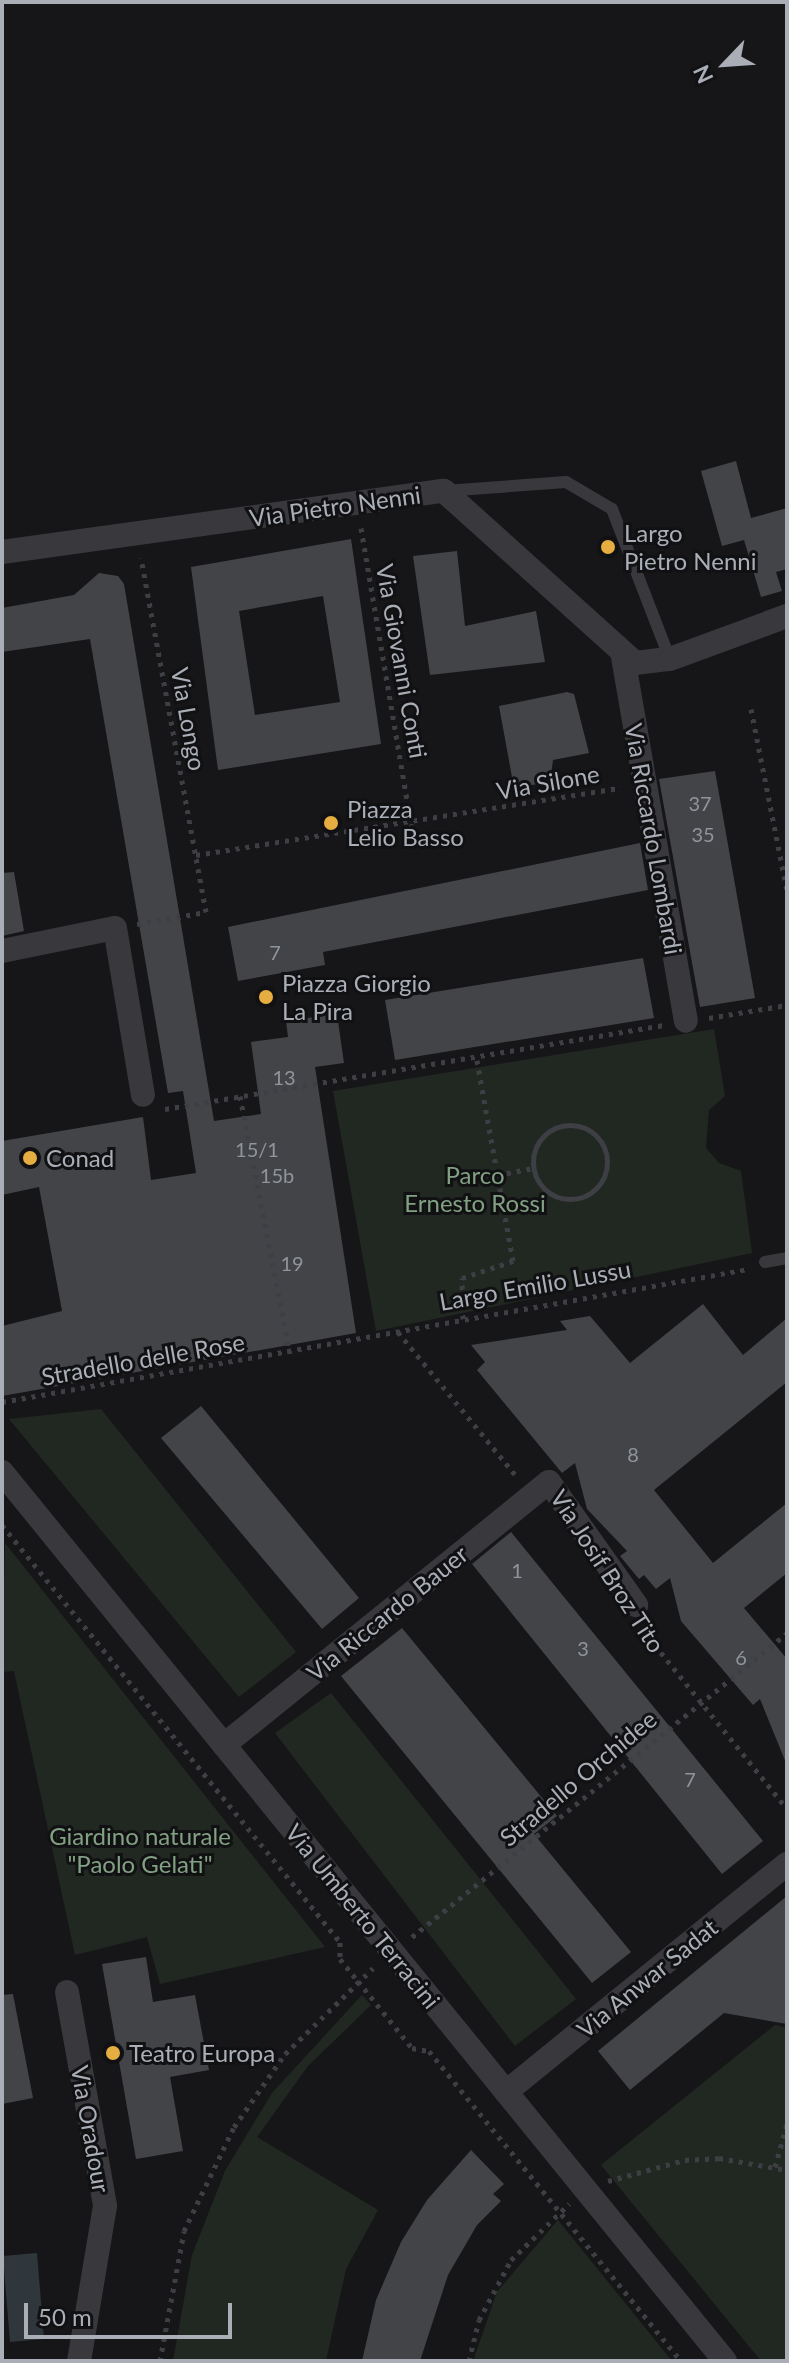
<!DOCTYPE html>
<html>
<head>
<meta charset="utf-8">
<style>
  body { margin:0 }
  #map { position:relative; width:789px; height:2363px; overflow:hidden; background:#161618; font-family:Lato,sans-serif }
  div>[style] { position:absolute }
  .green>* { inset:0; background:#212822 }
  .water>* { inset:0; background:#2f373d }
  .building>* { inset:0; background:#434448 }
  .path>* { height:5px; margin-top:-2.5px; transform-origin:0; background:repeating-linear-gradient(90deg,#3e3f44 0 4px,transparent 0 10px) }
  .path>.ring { margin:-2.5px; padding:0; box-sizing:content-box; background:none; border:5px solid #3e3f44; border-radius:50% }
  .lane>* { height:12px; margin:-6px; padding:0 6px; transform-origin:6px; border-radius:6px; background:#38383d }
  .street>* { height:24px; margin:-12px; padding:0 12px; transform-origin:12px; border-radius:12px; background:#38383d }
  .dots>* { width:22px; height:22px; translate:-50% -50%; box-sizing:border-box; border:4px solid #111113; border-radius:50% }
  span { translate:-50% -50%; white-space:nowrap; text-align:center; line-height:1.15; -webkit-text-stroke:6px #111113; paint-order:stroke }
  .number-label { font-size:20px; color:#90949b }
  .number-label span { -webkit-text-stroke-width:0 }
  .street-label { font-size:24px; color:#a9aeb7 }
  .poi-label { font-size:24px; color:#a9aeb7 }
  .left { translate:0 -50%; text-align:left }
  .park-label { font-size:24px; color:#82a183 }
  .frame { position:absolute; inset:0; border:4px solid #a9aeb7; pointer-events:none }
  .north { position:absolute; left:685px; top:24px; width:80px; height:80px; -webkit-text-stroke:6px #111113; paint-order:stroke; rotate:245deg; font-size:22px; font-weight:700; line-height:32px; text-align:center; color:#a9aeb7 }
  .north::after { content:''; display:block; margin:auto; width:28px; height:36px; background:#a9aeb7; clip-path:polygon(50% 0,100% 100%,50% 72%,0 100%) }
  .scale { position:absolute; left:24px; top:2303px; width:208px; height:36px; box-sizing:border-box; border:4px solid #a9aeb7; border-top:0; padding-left:10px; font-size:24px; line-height:28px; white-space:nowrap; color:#a9aeb7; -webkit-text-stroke:6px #111113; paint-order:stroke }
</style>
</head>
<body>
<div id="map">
  <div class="green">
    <div style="clip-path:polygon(714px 1029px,725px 1096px,709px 1110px,706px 1148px,719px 1163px,741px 1171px,752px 1253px,376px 1331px,333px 1091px)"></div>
    <div style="clip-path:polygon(101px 1409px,296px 1652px,239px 1697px,9px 1419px)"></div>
    <div style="clip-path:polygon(5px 1543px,325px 1947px,160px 1984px,147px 1937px,75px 1955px,14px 1671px,2px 1672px)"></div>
    <div style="clip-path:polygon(331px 1693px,576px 1999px,515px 2046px,275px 1733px)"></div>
    <div style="clip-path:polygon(362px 1995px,371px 2005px,308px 2066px,257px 2137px,378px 2210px,346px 2269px,326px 2361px,173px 2361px,192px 2255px,225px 2171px,272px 2093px)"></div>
    <div style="clip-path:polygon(775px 2025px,787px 2028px,787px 2361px,761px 2361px,601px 2165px)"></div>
    <div style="clip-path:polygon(558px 2220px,672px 2361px,473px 2361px,497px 2292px)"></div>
  </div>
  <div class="water">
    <div style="clip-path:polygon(37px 2253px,44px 2339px,10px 2342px,3px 2256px)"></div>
  </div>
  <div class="building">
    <div style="clip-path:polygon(736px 461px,751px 518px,787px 508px,787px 569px,776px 572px,782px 591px,761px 597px,744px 540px,722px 546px,701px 471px)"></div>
    <div style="clip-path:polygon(evenodd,351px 539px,381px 744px,218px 770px,191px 567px,351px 539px,323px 596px,340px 702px,255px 715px,239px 611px,323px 596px)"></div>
    <div style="clip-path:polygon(457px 551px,465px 626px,536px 611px,545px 662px,430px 675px,413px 556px)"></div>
    <div style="clip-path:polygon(99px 573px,118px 576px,124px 584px,214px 1121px,261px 1114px,251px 1042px,288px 1037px,286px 1021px,337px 1014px,344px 1063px,315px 1067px,356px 1333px,2px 1396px,2px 1326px,62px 1311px,39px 1187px,2px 1195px,2px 1141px,143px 1117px,151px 1180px,196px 1173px,183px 1091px,168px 1093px,90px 639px,2px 652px,2px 608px,74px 595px)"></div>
    <div style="clip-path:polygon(567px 692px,574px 694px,589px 753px,553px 760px,550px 782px,514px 788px,499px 706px)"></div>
    <div style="clip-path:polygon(715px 771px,755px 998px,700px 1007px,659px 779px)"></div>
    <div style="clip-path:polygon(640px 843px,648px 890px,323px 952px,325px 965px,238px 981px,228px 927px)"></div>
    <div style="clip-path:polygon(14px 872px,24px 931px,2px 936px,2px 873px)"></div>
    <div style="clip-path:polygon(643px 958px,654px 1018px,395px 1060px,385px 1000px)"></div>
    <div style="clip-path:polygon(703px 1304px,743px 1355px,787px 1318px,787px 1382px,654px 1490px,713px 1563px,787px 1503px,787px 1573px,744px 1608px,787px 1659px,786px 1763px,760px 1699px,753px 1705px,681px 1621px,670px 1578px,656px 1589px,644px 1575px,639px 1579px,620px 1556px,627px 1551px,587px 1509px,575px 1463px,562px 1473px,477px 1370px,485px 1362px,471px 1345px,567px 1330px,560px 1321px,590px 1316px,630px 1363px)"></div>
    <div style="clip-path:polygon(201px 1406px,359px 1598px,322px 1629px,161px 1438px)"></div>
    <div style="clip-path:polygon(511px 1532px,763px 1841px,722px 1874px,472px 1564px)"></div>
    <div style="clip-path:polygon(402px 1628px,557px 1816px,534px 1834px,631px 1952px,592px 1983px,341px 1676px)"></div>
    <div style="clip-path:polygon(787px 1896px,787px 2024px,724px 2013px,630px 2090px,598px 2051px)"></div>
    <div style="clip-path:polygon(146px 1957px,153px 2002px,195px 1995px,209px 2070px,170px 2077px,183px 2151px,136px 2159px,102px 1964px)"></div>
    <div style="clip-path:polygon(13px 1994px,33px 2098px,2px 2104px,2px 1995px)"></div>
    <div style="clip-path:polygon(471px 2150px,504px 2184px,493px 2194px,501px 2201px,477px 2225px,448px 2275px,420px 2361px,362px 2361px,376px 2300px,401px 2242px,427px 2200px)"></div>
  </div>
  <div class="path">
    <div style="left:361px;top:528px;width:301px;rotate:80.4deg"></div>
    <div style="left:751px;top:709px;width:185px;rotate:78.8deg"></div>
    <div style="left:196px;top:855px;width:430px;rotate:-9deg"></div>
    <div style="left:137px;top:924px;width:70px;rotate:-9.9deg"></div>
    <div style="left:206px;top:912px;width:360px;rotate:-100.4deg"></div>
    <div style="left:709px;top:1018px;width:79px;rotate:-9.5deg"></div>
    <div style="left:240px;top:1096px;width:262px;rotate:79deg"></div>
    <div style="left:165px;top:1109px;width:506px;rotate:-9.56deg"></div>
    <div class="ring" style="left:533px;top:1125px;width:69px;height:69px"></div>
    <div style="left:497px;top:1175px;width:37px;rotate:-11deg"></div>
    <div style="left:463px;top:1319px;width:41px;rotate:-91.4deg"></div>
    <div style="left:462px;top:1278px;width:54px;rotate:-18.4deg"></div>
    <div style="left:513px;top:1261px;width:208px;rotate:-100.2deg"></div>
    <div style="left:398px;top:1332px;width:189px;rotate:50.6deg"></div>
    <div style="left:2px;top:1402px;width:759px;rotate:-10.1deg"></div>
    <div style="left:2px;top:1525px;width:537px;rotate:50.97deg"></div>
    <div style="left:340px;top:1942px;width:17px;rotate:90deg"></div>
    <div style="left:340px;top:1959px;width:28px;rotate:51deg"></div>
    <div style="left:358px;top:1981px;width:86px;rotate:51.1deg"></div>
    <div style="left:412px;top:2048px;width:17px;rotate:10deg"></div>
    <div style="left:429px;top:2051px;width:400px;rotate:50.9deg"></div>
    <div style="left:642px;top:1629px;width:231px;rotate:51.1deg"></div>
    <div style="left:412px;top:1937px;width:483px;rotate:-39deg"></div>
    <div style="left:775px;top:2167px;width:45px;rotate:-74.4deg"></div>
    <div style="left:608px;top:2181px;width:80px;rotate:-15.3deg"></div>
    <div style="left:685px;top:2160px;width:34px;rotate:-3deg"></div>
    <div style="left:719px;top:2158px;width:69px;rotate:10deg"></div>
    <div style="left:160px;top:2361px;width:132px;rotate:-79.5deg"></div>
    <div style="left:184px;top:2231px;width:115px;rotate:-64.3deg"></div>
    <div style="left:234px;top:2127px;width:89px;rotate:-55.1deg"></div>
    <div style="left:285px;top:2054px;width:123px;rotate:-44.3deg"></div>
    <div style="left:469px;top:2361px;width:42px;rotate:-76.3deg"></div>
    <div style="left:479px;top:2320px;width:68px;rotate:-61.9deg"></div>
    <div style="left:511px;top:2260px;width:81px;rotate:-44deg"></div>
  </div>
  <div class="lane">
    <div style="left:444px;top:491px;width:122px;rotate:-4.2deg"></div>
    <div style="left:566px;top:482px;width:53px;rotate:30.4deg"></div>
    <div style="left:612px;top:509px;width:161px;rotate:68.9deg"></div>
    <div style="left:765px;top:1262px;width:22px;rotate:-10deg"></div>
  </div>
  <div class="street">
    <div style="left:2px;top:552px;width:446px;rotate:-7.9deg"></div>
    <div style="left:444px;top:491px;width:257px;rotate:42deg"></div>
    <div style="left:635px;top:663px;width:35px;rotate:-7deg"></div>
    <div style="left:670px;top:659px;width:125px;rotate:-20.2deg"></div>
    <div style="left:623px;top:657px;width:369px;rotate:80.2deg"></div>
    <div style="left:2px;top:951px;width:115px;rotate:-11.5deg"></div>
    <div style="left:115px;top:928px;width:169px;rotate:80.5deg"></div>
    <div style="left:2px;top:1472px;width:1146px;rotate:50.88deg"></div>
    <div style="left:224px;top:1745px;width:418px;rotate:-39deg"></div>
    <div style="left:549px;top:1482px;width:151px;rotate:54.7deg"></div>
    <div style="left:67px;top:1992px;width:217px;rotate:79.9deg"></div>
    <div style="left:105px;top:2206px;width:157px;rotate:99.5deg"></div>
    <div style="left:506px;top:2092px;width:362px;rotate:-39.1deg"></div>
  </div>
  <div class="dots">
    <div style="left:608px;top:547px;background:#e6ae40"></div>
    <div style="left:331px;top:823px;background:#e6ae40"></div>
    <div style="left:266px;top:997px;background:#e6ae40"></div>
    <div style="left:30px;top:1158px;background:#e6ae40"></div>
    <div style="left:113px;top:2053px;background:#e6ae40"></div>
  </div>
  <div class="number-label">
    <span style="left:700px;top:803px">37</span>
    <span style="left:703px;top:834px">35</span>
    <span style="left:275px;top:952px">7</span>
    <span style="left:284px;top:1077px">13</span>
    <span style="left:257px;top:1149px">15/1</span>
    <span style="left:277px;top:1175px">15b</span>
    <span style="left:292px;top:1263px">19</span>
    <span style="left:633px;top:1454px">8</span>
    <span style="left:517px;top:1570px">1</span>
    <span style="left:583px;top:1648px">3</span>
    <span style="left:741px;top:1657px">6</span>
    <span style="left:690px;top:1779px">7</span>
  </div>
  <div class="street-label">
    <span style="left:335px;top:506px;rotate:-8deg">Via Pietro Nenni</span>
    <span style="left:402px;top:661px;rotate:80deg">Via Giovanni Conti</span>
    <span style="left:189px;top:719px;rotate:80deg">Via Longo</span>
    <span style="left:548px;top:782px;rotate:-10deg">Via Silone</span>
    <span style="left:654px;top:839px;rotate:80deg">Via Riccardo Lombardi</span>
    <span style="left:535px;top:1285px;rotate:-10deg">Largo Emilio Lussu</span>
    <span style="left:143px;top:1359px;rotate:-10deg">Stradello delle Rose</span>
    <span style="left:608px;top:1571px;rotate:57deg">Via Josif Broz Tito</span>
    <span style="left:387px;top:1613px;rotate:-39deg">Via Riccardo Bauer</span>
    <span style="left:578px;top:1778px;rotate:-40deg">Stradello Orchidee</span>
    <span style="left:363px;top:1916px;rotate:51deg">Via Umberto Terracini</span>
    <span style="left:647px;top:1978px;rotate:-39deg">Via Anwar Sadat</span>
    <span style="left:91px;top:2129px;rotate:80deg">Via Oradour</span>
  </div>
  <div class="poi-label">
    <span class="left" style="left:624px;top:547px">Largo<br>Pietro Nenni</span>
    <span class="left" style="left:347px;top:823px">Piazza<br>Lelio Basso</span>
    <span class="left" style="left:282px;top:997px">Piazza Giorgio<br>La Pira</span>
    <span class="left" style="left:46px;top:1158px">Conad</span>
    <span class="left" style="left:129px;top:2053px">Teatro Europa</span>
  </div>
  <div class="park-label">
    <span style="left:475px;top:1189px">Parco<br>Ernesto Rossi</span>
    <span style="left:140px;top:1850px">Giardino naturale<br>"Paolo Gelati"</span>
  </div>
  <div class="frame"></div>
  <div class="north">N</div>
  <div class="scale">50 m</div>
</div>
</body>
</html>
